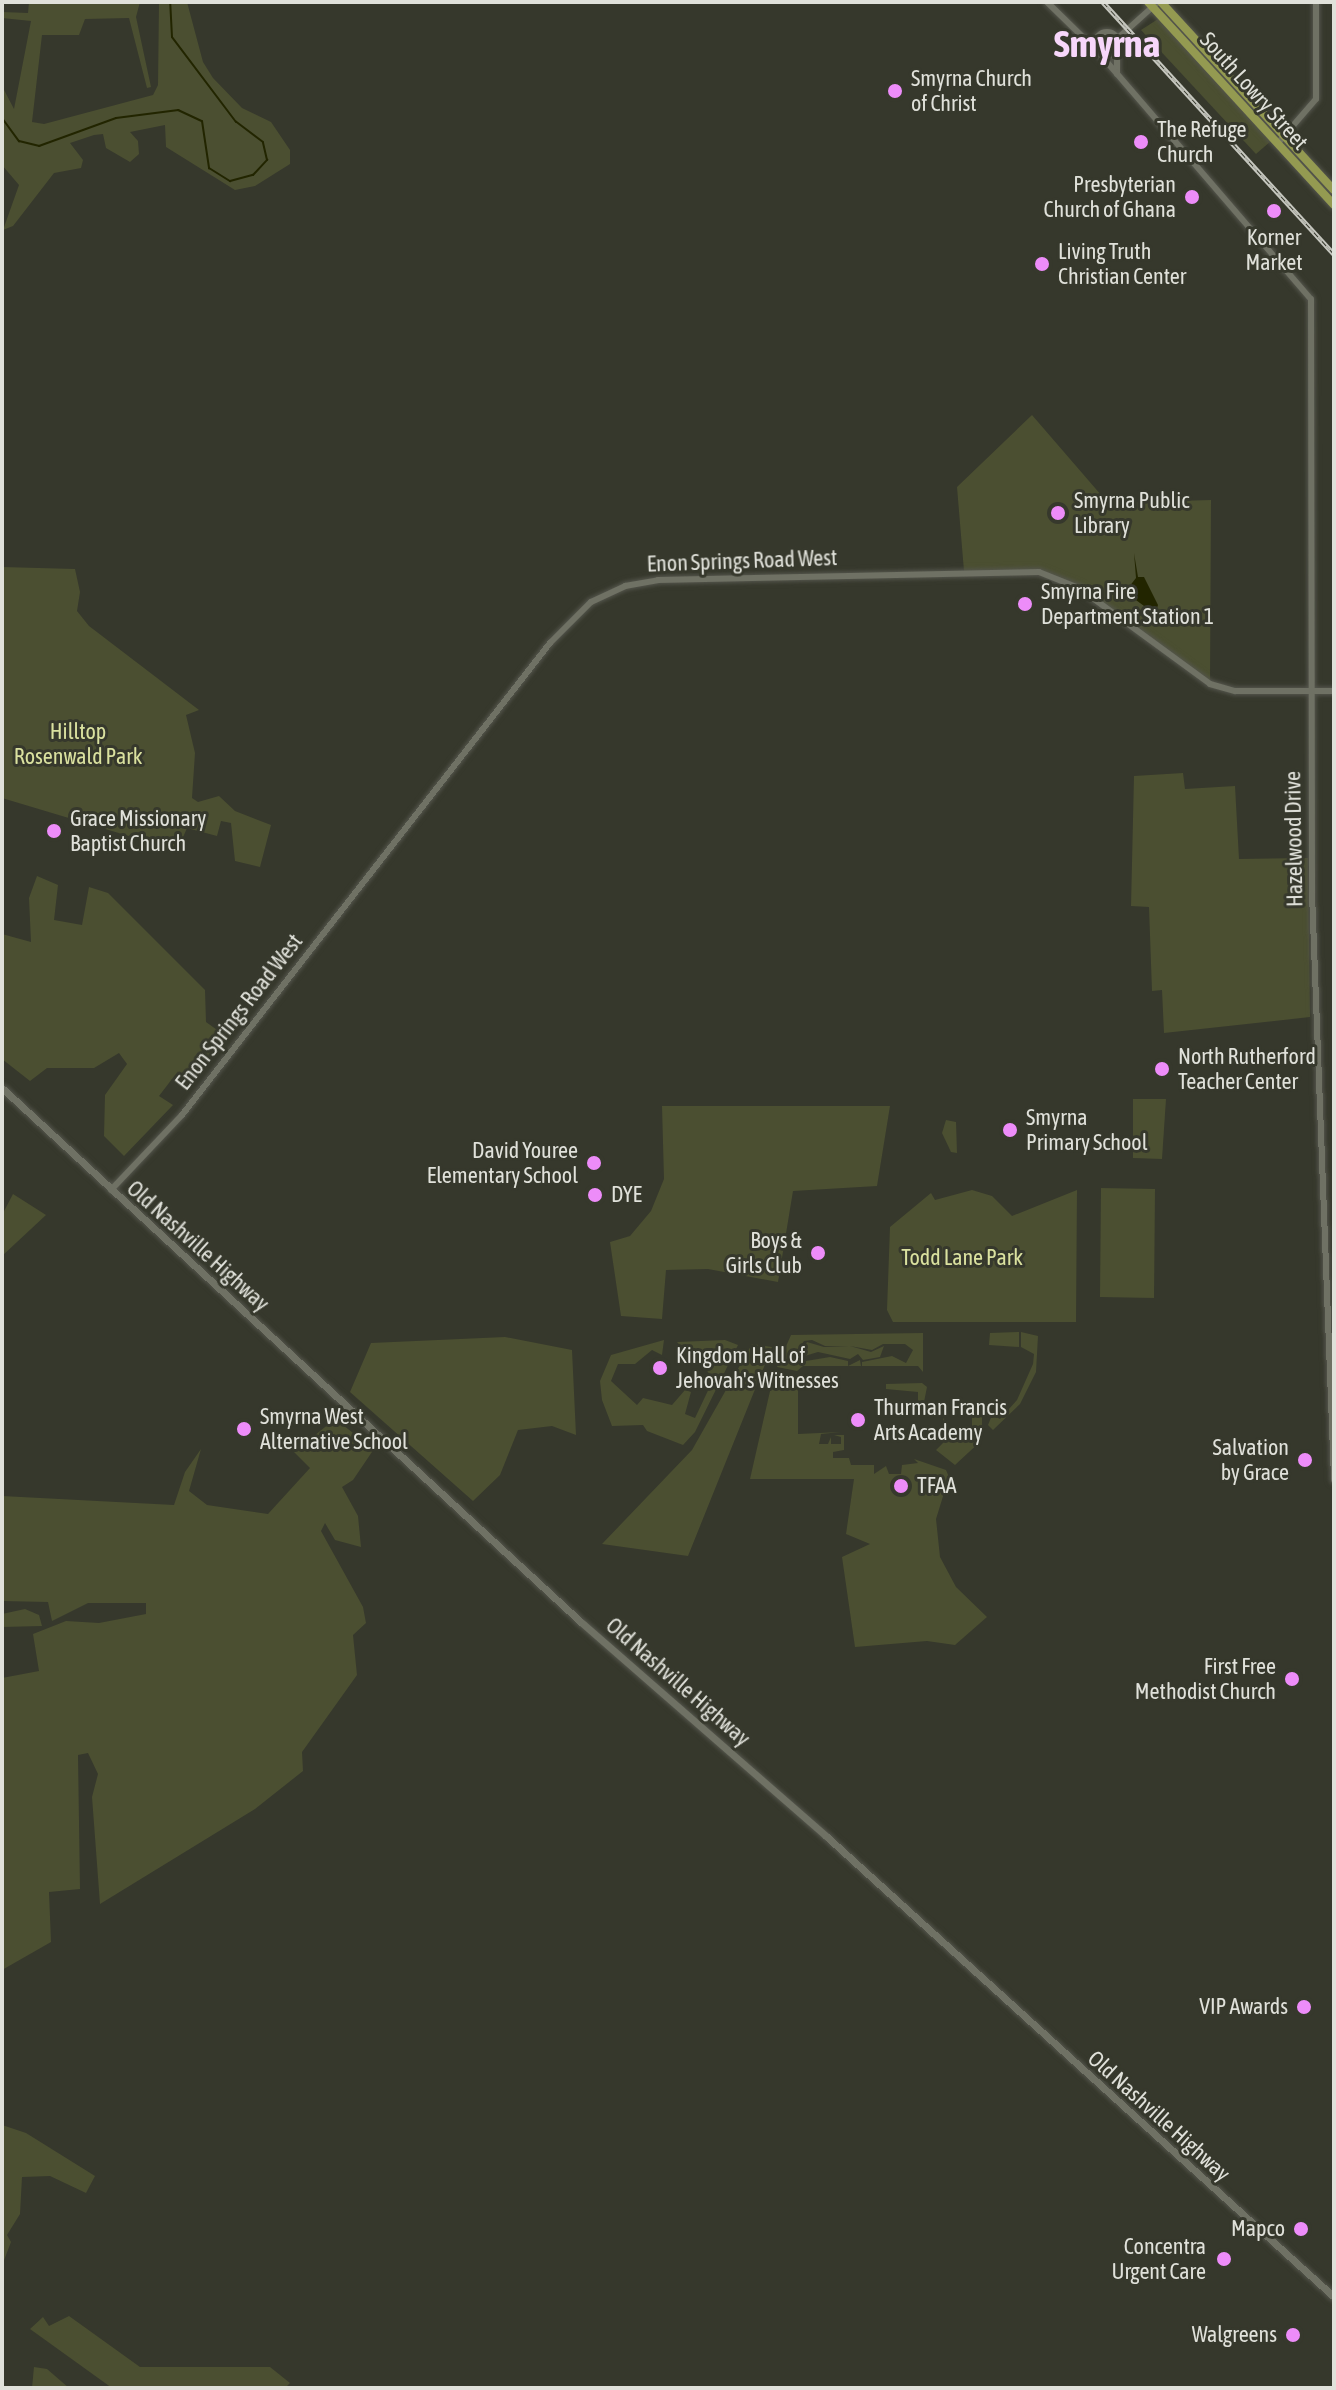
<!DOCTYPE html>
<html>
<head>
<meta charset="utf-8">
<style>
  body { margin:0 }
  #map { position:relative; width:1336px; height:2390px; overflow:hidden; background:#36382c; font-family:"Asap Condensed",sans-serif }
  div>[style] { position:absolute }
  .green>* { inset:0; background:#4b4f31 }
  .water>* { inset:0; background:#222500 }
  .stream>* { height:2px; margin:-1px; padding:0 1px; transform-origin:1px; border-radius:1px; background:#222500 }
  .roads { filter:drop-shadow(0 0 2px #54554c) drop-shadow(0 0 2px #54554c) }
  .tertiary>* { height:6px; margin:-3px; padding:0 3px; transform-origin:3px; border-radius:3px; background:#6f7164 }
  .tertiary>.ring { margin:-3px; padding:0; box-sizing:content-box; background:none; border:6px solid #6f7164; border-radius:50% }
  .secondary>* { height:7px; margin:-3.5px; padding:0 3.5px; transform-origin:3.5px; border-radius:3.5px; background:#6f7164 }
  .primary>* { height:8px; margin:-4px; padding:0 4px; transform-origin:4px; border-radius:4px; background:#949a51 }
  .rail>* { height:5px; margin-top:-2.5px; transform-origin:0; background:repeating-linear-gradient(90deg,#36382c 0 6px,#c6c7bf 0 12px); box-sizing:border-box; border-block:2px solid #c6c7bf }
  .dots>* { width:22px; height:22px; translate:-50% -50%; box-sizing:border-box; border:4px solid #36382c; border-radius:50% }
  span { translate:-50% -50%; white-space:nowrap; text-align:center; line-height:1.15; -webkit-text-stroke:6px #36382c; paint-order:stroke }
  .poi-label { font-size:22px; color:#e0e1da }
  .left { translate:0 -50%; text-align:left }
  .right { translate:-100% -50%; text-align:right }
  .street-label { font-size:22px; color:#e0e1da }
  .park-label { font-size:22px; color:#dae19f }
  .town-label { font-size:38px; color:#f7d6fa; font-weight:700 }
  .frame { position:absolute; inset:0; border:4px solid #e0e1da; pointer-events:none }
</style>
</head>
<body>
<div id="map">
  <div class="green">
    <div style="clip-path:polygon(29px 2px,140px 2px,136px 17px,151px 87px,147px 88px,129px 18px,85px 19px,79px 35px,42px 35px,32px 122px,44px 124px,153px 95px,158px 85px,159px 2px,187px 2px,203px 62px,213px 78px,242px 108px,271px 122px,290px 150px,290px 164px,255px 186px,235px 190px,166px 147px,165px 125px,130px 132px,138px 141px,139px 154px,130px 162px,106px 148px,103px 134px,94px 135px,70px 143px,83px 160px,81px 168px,54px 173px,13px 226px,3px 230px,19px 185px,2px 165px,2px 86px,14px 109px,31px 21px,2px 18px,2px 12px,28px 13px)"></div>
    <div style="clip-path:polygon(1158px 19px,1271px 141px,1256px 154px,1141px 30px)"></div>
    <div style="clip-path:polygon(1032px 415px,1108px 503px,1211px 500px,1210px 684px,1085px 592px,1047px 574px,964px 571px,957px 487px)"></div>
    <div style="clip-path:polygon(2px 567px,75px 569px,80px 592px,77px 611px,89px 626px,199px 710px,186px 715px,195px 753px,192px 798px,198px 802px,219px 796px,235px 811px,271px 825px,260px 867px,235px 861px,231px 823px,221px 821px,217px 836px,187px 828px,178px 849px,172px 849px,2px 798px)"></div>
    <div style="clip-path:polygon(1183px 773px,1185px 789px,1235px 786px,1239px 859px,1308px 858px,1310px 1017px,1164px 1033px,1162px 990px,1152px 991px,1149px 907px,1131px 906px,1134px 776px)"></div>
    <div style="clip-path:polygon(37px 876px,58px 885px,54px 920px,82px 925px,89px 887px,108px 893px,205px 990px,206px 1022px,227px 1037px,198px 1076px,172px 1079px,159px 1096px,173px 1105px,124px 1156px,104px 1136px,105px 1095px,127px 1064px,119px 1053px,94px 1068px,47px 1068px,30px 1081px,2px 1059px,2px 934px,31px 942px,29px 898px)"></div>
    <div style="clip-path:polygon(1133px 1099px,1166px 1099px,1162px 1159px,1133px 1158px)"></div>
    <div style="clip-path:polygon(662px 1106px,890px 1106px,877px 1186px,793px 1191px,778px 1282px,708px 1269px,666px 1270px,662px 1319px,621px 1316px,610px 1242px,630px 1236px,651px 1211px,664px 1179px)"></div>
    <div style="clip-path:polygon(946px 1120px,956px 1122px,957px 1153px,951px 1152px,942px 1133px)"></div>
    <div style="clip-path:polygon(1101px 1188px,1155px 1189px,1154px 1298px,1100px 1297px)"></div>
    <div style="clip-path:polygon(972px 1190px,992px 1196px,1012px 1216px,1077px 1190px,1076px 1322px,893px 1322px,887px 1310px,890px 1227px,931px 1193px,935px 1200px)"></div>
    <div style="clip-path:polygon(13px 1194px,46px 1215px,2px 1256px,2px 1215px)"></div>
    <div style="clip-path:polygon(1019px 1332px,1019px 1347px,989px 1345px,990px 1333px)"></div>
    <div style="clip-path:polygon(1021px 1332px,1038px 1336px,1036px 1372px,1020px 1404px,993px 1430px,988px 1425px,992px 1415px,1000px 1419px,1017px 1400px,1033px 1364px,1034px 1354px,1021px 1347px)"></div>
    <div style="clip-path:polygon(923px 1333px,923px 1372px,918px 1366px,862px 1366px,862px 1362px,892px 1356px,906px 1363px,913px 1350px,905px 1344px,883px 1344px,872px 1350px,850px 1346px,871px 1352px,884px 1346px,880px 1357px,863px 1360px,858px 1354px,850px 1359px,818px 1352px,798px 1358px,807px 1342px,824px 1347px,849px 1346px,825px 1346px,812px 1340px,804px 1341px,796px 1352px,795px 1358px,800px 1362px,830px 1357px,848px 1361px,848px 1366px,860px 1360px,861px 1366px,803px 1366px,797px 1371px,777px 1367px,791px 1335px)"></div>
    <div style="clip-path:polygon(505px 1337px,572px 1350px,576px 1435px,552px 1426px,518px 1430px,500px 1475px,473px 1501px,350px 1392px,371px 1343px)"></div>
    <div style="clip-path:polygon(664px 1340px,662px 1355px,652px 1350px,635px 1364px,618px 1364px,611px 1381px,637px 1405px,643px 1398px,672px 1405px,685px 1390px,691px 1392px,685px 1414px,695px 1418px,713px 1380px,699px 1358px,692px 1359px,677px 1342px,725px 1340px,738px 1345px,695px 1432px,683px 1445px,647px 1431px,643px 1425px,612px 1426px,602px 1400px,600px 1381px,611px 1355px)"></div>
    <div style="clip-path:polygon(752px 1344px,772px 1347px,688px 1556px,602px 1544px,692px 1450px)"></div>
    <div style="clip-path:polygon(773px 1378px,798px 1382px,798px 1434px,841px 1432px,821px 1434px,819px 1444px,828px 1444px,831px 1437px,831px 1444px,841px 1444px,841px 1437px,834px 1435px,844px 1435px,844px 1450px,833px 1452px,833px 1458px,849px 1458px,851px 1465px,874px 1465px,874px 1474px,886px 1466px,889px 1474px,901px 1474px,902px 1465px,918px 1463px,914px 1459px,946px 1470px,949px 1477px,936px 1519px,940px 1557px,956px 1587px,987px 1617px,955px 1645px,927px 1641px,855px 1647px,842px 1557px,870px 1544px,846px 1534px,854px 1479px,750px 1479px)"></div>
    <div style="clip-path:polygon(922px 1383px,927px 1387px,924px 1402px,918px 1402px,918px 1392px,886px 1389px,886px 1384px)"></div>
    <div style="clip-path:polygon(972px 1410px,982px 1417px,982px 1440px,955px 1465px,936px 1450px,943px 1443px,943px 1417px,947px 1433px,972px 1432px)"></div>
    <div style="clip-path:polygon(335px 1419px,374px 1449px,353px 1480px,342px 1487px,358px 1516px,361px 1547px,335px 1540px,325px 1523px,321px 1531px,363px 1607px,366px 1623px,353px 1635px,357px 1675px,302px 1752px,303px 1771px,255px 1809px,100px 1904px,92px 1797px,98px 1774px,88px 1753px,78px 1755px,80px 1889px,49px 1892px,51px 1942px,2px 1970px,2px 1678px,39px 1671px,33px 1634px,66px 1621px,99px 1623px,146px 1614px,146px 1603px,88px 1603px,52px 1621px,48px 1602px,2px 1601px,2px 1496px,174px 1505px,185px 1472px,201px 1449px,189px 1491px,207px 1505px,268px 1514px,310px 1468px,294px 1452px)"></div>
    <div style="clip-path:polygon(25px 1609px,39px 1615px,42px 1626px,2px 1627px,2px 1614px)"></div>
    <div style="clip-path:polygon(2px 2125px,26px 2133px,95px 2176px,86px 2193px,50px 2176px,22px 2177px,20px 2214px,7px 2235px,11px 2242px,3px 2263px)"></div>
    <div style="clip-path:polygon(69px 2316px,140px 2367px,270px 2367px,290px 2383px,285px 2388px,112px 2388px,30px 2329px,43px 2317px,49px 2326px)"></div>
    <div style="clip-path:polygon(34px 2367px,47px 2369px,69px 2388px,32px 2388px)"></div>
  </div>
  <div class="water">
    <div style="clip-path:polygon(1134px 553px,1138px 577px,1144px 577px,1158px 605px,1155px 614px,1125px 592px,1136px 578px)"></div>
  </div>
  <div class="stream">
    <div style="left:2px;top:118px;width:29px;rotate:54deg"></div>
    <div style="left:19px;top:141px;width:21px;rotate:14deg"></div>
    <div style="left:39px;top:146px;width:82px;rotate:-20deg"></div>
    <div style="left:116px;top:118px;width:63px;rotate:-7.4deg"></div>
    <div style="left:178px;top:110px;width:26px;rotate:25deg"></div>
    <div style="left:202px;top:121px;width:48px;rotate:81.5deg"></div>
    <div style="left:209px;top:168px;width:25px;rotate:32deg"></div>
    <div style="left:230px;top:181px;width:24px;rotate:-15deg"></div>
    <div style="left:253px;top:175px;width:21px;rotate:-47deg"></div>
    <div style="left:267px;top:160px;width:18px;rotate:-103deg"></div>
    <div style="left:263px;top:142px;width:34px;rotate:-143deg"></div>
    <div style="left:236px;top:122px;width:106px;rotate:-127deg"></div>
    <div style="left:172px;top:37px;width:35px;rotate:-93deg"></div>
  </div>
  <div class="roads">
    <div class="tertiary">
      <div style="left:1047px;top:2px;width:70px;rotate:44.4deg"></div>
      <div class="ring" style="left:1095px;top:32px;width:18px;height:18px"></div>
      <div style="left:1118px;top:38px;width:54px;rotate:-42deg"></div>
      <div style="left:1117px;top:51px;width:23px;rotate:90deg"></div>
      <div style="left:1100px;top:54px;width:323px;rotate:49.3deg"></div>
      <div style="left:1311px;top:299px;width:594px;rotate:89.9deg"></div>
      <div style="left:1312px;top:893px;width:587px;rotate:87.85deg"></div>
      <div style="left:1278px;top:143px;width:58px;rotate:-49.2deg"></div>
      <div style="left:1316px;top:99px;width:97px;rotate:-90deg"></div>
      <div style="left:111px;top:1190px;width:103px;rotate:-46.6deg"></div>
      <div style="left:182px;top:1115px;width:599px;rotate:-52.06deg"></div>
      <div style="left:550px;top:643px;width:58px;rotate:-45deg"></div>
      <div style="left:591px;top:602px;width:38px;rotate:-25deg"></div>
      <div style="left:625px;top:586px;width:34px;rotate:-10deg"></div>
      <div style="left:658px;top:580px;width:381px;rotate:-1.2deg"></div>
      <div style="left:1039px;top:572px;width:43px;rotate:21.8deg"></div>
      <div style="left:1079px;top:588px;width:162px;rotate:36.2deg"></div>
      <div style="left:1210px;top:684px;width:26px;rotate:16deg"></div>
      <div style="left:1235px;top:691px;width:99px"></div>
    </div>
    <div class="secondary">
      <div style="left:2px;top:1088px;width:789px;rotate:42.69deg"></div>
      <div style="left:582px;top:1623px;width:324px;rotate:41.1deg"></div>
      <div style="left:826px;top:1836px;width:686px;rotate:42.22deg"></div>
    </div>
    <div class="primary">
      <div style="left:1148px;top:2px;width:275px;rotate:47.5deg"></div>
      <div style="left:1161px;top:2px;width:255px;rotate:47.4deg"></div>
    </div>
  </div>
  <div class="rail">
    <div style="left:1103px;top:2px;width:342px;rotate:47.5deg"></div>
  </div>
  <div class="dots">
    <div style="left:895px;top:91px;background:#ed8cf9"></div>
    <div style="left:1141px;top:142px;background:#ed8cf9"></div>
    <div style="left:1192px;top:197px;background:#ed8cf9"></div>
    <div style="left:1274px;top:211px;background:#ed8cf9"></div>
    <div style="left:1042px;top:264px;background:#ed8cf9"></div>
    <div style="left:1058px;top:513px;background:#ed8cf9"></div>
    <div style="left:1025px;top:604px;background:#ed8cf9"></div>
    <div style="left:54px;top:831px;background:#ed8cf9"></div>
    <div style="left:1162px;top:1069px;background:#ed8cf9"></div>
    <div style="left:1010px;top:1130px;background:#ed8cf9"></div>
    <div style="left:594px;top:1163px;background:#ed8cf9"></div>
    <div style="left:595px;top:1195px;background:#ed8cf9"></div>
    <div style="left:818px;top:1253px;background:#ed8cf9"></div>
    <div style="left:660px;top:1368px;background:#ed8cf9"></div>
    <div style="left:858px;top:1420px;background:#ed8cf9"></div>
    <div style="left:244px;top:1429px;background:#ed8cf9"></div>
    <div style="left:1305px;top:1460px;background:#ed8cf9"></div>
    <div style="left:901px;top:1486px;background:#ed8cf9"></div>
    <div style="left:1292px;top:1679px;background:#ed8cf9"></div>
    <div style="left:1304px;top:2007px;background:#ed8cf9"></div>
    <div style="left:1301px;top:2229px;background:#ed8cf9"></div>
    <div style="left:1224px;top:2259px;background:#ed8cf9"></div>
    <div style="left:1293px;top:2335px;background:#ed8cf9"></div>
  </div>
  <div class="poi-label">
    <span class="left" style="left:911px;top:91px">Smyrna Church<br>of Christ</span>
    <span class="left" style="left:1157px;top:142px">The Refuge<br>Church</span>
    <span class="right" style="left:1176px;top:197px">Presbyterian<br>Church of Ghana</span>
    <span style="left:1274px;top:250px">Korner<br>Market</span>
    <span class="left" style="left:1058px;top:264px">Living Truth<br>Christian Center</span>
    <span class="left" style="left:1074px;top:513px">Smyrna Public<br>Library</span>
    <span class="left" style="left:1041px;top:604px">Smyrna Fire<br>Department Station 1</span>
    <span class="left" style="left:70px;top:831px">Grace Missionary<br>Baptist Church</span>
    <span class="left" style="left:1178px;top:1069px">North Rutherford<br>Teacher Center</span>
    <span class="left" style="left:1026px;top:1130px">Smyrna<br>Primary School</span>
    <span class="right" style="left:578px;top:1163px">David Youree<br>Elementary School</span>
    <span class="left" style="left:611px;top:1195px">DYE</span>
    <span class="right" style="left:802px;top:1253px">Boys &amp;<br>Girls Club</span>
    <span class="left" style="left:676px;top:1368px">Kingdom Hall of<br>Jehovah's Witnesses</span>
    <span class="left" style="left:874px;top:1420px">Thurman Francis<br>Arts Academy</span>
    <span class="left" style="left:260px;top:1429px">Smyrna West<br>Alternative School</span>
    <span class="right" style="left:1289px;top:1460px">Salvation<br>by Grace</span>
    <span class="left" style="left:917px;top:1486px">TFAA</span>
    <span class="right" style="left:1276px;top:1679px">First Free<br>Methodist Church</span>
    <span class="right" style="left:1288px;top:2007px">VIP Awards</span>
    <span class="right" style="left:1285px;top:2229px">Mapco</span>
    <span class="right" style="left:1206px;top:2259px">Concentra<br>Urgent Care</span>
    <span class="right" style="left:1277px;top:2335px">Walgreens</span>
  </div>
  <div class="street-label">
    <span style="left:1254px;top:91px;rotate:48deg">South Lowry Street</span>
    <span style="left:742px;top:561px;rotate:-2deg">Enon Springs Road West</span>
    <span style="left:1294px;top:839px;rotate:-91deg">Hazelwood Drive</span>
    <span style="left:239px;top:1012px;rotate:-52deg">Enon Springs Road West</span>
    <span style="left:198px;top:1246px;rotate:42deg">Old Nashville Highway</span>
    <span style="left:678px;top:1682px;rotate:41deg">Old Nashville Highway</span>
    <span style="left:1159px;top:2116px;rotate:42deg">Old Nashville Highway</span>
  </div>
  <div class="park-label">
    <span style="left:78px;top:744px">Hilltop<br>Rosenwald Park</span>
    <span style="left:962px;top:1258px">Todd Lane Park</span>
  </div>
  <div class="town-label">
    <span style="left:1107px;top:44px">Smyrna</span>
  </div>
  <div class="frame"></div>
</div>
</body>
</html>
